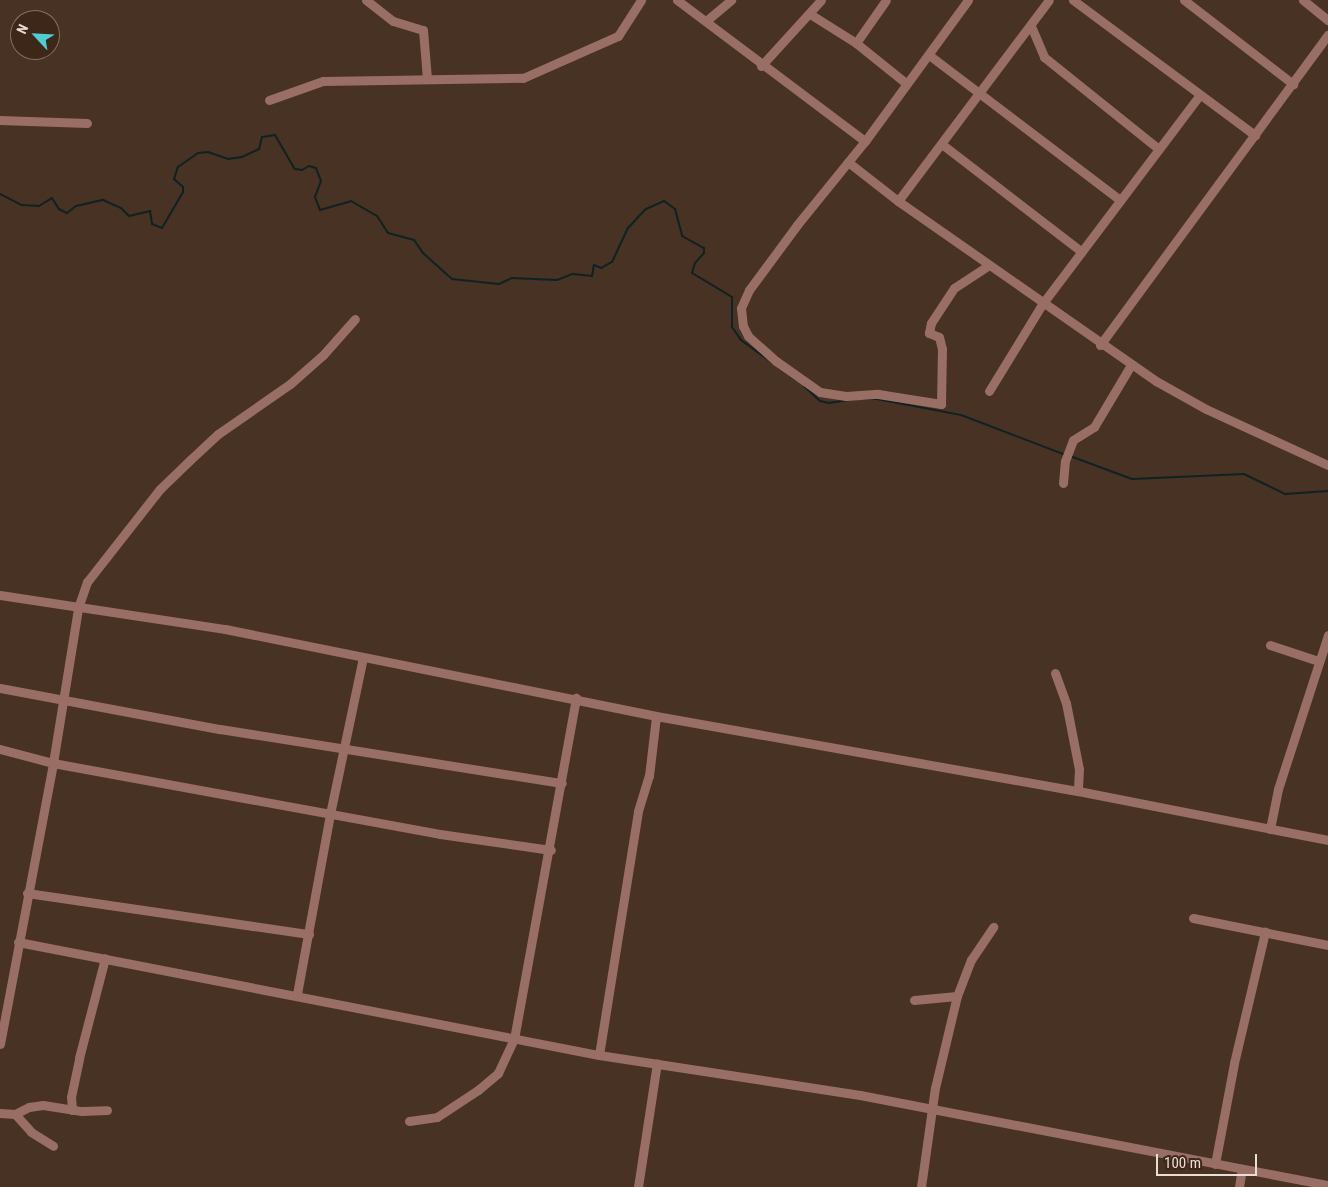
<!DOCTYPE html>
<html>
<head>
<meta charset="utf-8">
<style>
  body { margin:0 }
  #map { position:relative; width:1328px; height:1187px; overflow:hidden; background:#473223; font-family:"Roboto Condensed",sans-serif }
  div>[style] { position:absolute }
  .stream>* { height:2px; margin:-1px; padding:0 1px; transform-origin:1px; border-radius:1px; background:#0f2223 }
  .minor>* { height:9px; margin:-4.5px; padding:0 4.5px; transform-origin:4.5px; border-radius:4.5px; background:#986e65 }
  span { translate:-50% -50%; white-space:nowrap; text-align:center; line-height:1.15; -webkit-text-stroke:5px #3d2719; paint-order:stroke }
  .north { position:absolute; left:10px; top:10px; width:50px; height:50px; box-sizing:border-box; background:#3d2719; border:1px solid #837064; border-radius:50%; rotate:295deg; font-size:14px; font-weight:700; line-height:20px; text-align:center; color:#ebddd4 }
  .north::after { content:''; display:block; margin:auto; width:18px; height:22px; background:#51ccd3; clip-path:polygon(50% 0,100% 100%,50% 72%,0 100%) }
  .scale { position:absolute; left:1156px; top:1154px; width:101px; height:22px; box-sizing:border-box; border:2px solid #ebddd4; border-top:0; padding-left:6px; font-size:15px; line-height:18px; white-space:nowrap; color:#ebddd4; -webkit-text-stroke:4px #3d2719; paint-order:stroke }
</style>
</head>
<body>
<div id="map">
  <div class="stream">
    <div style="left:0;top:194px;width:25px;rotate:27deg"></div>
    <div style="left:22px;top:205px;width:17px;rotate:3deg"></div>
    <div style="left:39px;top:206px;width:15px;rotate:-32deg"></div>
    <div style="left:52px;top:198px;width:13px;rotate:58deg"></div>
    <div style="left:59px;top:209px;width:9px;rotate:27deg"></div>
    <div style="left:67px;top:213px;width:11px;rotate:-38deg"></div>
    <div style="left:76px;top:206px;width:28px;rotate:-13deg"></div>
    <div style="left:103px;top:200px;width:20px;rotate:24deg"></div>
    <div style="left:121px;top:208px;width:11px;rotate:45deg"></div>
    <div style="left:129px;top:216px;width:22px;rotate:-13deg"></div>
    <div style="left:150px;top:211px;width:13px;rotate:81deg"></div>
    <div style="left:152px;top:224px;width:11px;rotate:22deg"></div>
    <div style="left:162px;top:228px;width:42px;rotate:-59.7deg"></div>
    <div style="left:183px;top:192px;width:5px;rotate:-90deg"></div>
    <div style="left:183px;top:187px;width:12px;rotate:-138deg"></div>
    <div style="left:174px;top:179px;width:13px;rotate:-72deg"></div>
    <div style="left:178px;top:167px;width:24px;rotate:-35deg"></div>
    <div style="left:198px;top:153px;width:10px;rotate:-6deg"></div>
    <div style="left:208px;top:152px;width:21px;rotate:19deg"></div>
    <div style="left:228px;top:159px;width:14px;rotate:-8deg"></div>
    <div style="left:242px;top:157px;width:19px;rotate:-25deg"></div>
    <div style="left:259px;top:149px;width:12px;rotate:-76deg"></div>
    <div style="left:262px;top:137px;width:13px;rotate:-9deg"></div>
    <div style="left:275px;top:135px;width:39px;rotate:60deg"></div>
    <div style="left:295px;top:169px;width:7px;rotate:8deg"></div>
    <div style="left:302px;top:170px;width:8px;rotate:-30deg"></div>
    <div style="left:309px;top:166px;width:7px;rotate:16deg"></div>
    <div style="left:316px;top:168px;width:14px;rotate:69deg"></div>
    <div style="left:321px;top:181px;width:17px;rotate:111deg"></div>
    <div style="left:315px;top:197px;width:14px;rotate:69deg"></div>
    <div style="left:320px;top:210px;width:32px;rotate:-16deg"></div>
    <div style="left:351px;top:201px;width:30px;rotate:30deg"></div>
    <div style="left:377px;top:216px;width:20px;rotate:57deg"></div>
    <div style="left:388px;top:233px;width:27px;rotate:15deg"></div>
    <div style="left:414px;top:240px;width:16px;rotate:55deg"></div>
    <div style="left:423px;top:253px;width:39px;rotate:42deg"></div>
    <div style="left:452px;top:279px;width:47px;rotate:6.1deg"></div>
    <div style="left:499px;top:284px;width:14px;rotate:-25deg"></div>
    <div style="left:512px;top:278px;width:45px;rotate:2.5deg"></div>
    <div style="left:557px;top:280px;width:17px;rotate:-21deg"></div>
    <div style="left:573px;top:274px;width:19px;rotate:6deg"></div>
    <div style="left:592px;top:276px;width:11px;rotate:-80deg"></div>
    <div style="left:594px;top:265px;width:8px;rotate:23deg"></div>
    <div style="left:601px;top:268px;width:13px;rotate:-29deg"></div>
    <div style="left:612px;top:262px;width:38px;rotate:-65deg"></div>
    <div style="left:628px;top:228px;width:26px;rotate:-47deg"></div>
    <div style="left:646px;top:209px;width:20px;rotate:-24deg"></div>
    <div style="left:664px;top:201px;width:14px;rotate:36deg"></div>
    <div style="left:675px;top:209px;width:28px;rotate:75deg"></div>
    <div style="left:682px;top:236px;width:25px;rotate:29deg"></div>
    <div style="left:704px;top:248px;width:5px;rotate:90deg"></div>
    <div style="left:704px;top:253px;width:13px;rotate:132deg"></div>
    <div style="left:695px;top:263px;width:10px;rotate:107deg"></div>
    <div style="left:692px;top:273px;width:47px;rotate:31deg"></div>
    <div style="left:732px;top:297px;width:30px;rotate:90deg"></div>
    <div style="left:732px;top:327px;width:16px;rotate:55deg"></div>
    <div style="left:741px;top:340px;width:68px;rotate:36deg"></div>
    <div style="left:804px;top:386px;width:22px;rotate:43deg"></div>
    <div style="left:820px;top:401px;width:9px;rotate:13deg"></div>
    <div style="left:829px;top:403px;width:18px;rotate:-9deg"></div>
    <div style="left:859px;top:399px;width:18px"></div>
    <div style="left:877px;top:399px;width:86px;rotate:10.8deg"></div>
    <div style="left:961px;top:415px;width:109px;rotate:20.9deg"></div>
    <div style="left:1070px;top:456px;width:66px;rotate:20.4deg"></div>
    <div style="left:1132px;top:479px;width:112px;rotate:-2.6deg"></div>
    <div style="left:1244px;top:474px;width:46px;rotate:26deg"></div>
    <div style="left:1285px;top:494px;width:43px;rotate:-4deg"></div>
  </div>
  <div class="minor">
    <div style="left:366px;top:0;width:34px;rotate:38deg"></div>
    <div style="left:393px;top:21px;width:31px;rotate:17deg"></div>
    <div style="left:423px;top:30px;width:49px;rotate:85.3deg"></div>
    <div style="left:677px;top:0;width:235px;rotate:36.9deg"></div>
    <div style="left:968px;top:0;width:175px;rotate:126.1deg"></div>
    <div style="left:865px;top:141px;width:108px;rotate:129deg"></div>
    <div style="left:797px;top:225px;width:81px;rotate:126.4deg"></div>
    <div style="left:749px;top:290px;width:20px;rotate:114deg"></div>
    <div style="left:741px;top:308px;width:18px;rotate:84deg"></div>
    <div style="left:743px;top:326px;width:11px;rotate:63deg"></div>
    <div style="left:748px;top:336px;width:38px;rotate:42deg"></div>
    <div style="left:776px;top:361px;width:54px;rotate:35.2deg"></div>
    <div style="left:820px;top:392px;width:26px;rotate:9deg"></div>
    <div style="left:846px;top:396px;width:32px;rotate:-4deg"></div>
    <div style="left:878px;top:394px;width:64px;rotate:9deg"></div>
    <div style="left:941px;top:404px;width:55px;rotate:-89deg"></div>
    <div style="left:942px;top:349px;width:12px;rotate:-104deg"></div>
    <div style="left:939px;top:337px;width:11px;rotate:-158deg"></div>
    <div style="left:929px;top:333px;width:10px;rotate:-79deg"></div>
    <div style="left:931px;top:323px;width:42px;rotate:-56.7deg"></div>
    <div style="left:954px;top:288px;width:42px;rotate:-33.3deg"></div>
    <div style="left:1073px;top:0;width:227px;rotate:36.6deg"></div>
    <div style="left:1184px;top:0;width:138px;rotate:37.6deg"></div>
    <div style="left:1303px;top:0;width:32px;rotate:39deg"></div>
    <div style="left:810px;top:14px;width:54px;rotate:32.2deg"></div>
    <div style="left:856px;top:43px;width:65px;rotate:38.8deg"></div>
    <div style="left:706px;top:21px;width:33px;rotate:-40deg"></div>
    <div style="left:1031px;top:26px;width:34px;rotate:67deg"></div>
    <div style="left:1044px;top:57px;width:147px;rotate:38.7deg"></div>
    <div style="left:856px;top:43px;width:52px;rotate:-55.1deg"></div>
    <div style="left:929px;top:55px;width:240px;rotate:37.2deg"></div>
    <div style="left:761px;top:66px;width:89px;rotate:-47.7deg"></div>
    <div style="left:269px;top:100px;width:57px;rotate:-19.4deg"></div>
    <div style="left:323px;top:81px;width:200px;rotate:-0.9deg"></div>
    <div style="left:523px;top:78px;width:104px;rotate:-23.9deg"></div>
    <div style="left:618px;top:36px;width:43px;rotate:-57.4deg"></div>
    <div style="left:0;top:120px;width:87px;rotate:2deg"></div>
    <div style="left:943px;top:145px;width:175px;rotate:37.6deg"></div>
    <div style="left:848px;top:162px;width:63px;rotate:38deg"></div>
    <div style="left:898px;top:201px;width:315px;rotate:34.9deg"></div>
    <div style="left:1156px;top:381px;width:57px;rotate:29.2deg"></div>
    <div style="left:1206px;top:409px;width:134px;rotate:24.7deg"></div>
    <div style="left:898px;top:201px;width:251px;rotate:-53.1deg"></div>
    <div style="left:1100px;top:345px;width:385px;rotate:-53.7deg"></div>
    <div style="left:989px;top:391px;width:103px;rotate:-58.5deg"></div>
    <div style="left:1043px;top:303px;width:259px;rotate:-53deg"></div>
    <div style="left:1063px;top:483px;width:22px;rotate:-85deg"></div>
    <div style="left:1065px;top:461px;width:22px;rotate:-69deg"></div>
    <div style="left:1073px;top:440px;width:25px;rotate:-32deg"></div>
    <div style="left:1094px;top:427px;width:72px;rotate:-59.2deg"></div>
    <div style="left:0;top:595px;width:228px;rotate:8.6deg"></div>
    <div style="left:225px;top:629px;width:440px;rotate:11.4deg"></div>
    <div style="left:656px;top:716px;width:429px;rotate:10.1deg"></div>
    <div style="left:1078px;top:791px;width:255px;rotate:11.1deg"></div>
    <div style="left:1270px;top:645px;width:51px;rotate:18.4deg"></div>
    <div style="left:1055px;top:673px;width:32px;rotate:70deg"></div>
    <div style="left:1066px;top:703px;width:67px;rotate:78.9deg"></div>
    <div style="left:1079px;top:769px;width:22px;rotate:93deg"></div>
    <div style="left:0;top:688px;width:224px;rotate:10.6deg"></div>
    <div style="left:220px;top:729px;width:346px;rotate:9deg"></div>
    <div style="left:0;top:749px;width:55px;rotate:14.8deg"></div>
    <div style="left:53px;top:763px;width:393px;rotate:10.4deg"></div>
    <div style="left:440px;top:834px;width:112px;rotate:8.2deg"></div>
    <div style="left:1270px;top:829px;width:41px;rotate:-78.7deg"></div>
    <div style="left:1278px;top:789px;width:162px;rotate:-72deg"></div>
    <div style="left:27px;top:893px;width:285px;rotate:8.3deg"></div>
    <div style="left:1193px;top:918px;width:138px;rotate:11.3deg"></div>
    <div style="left:18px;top:942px;width:592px;rotate:11.01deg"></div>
    <div style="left:599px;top:1055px;width:264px;rotate:8.7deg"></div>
    <div style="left:860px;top:1095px;width:477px;rotate:10.9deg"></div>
    <div style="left:297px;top:994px;width:183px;rotate:-79.6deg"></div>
    <div style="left:330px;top:814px;width:159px;rotate:-78.1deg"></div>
    <div style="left:914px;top:1000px;width:43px;rotate:-5.3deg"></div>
    <div style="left:0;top:1044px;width:286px;rotate:-79.3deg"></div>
    <div style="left:53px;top:763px;width:157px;rotate:-80.8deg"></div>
    <div style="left:78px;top:608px;width:28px;rotate:-71deg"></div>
    <div style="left:87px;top:582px;width:118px;rotate:-51.9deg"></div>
    <div style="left:160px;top:489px;width:42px;rotate:-44deg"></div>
    <div style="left:190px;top:460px;width:38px;rotate:-43deg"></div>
    <div style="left:218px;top:434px;width:88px;rotate:-34.8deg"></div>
    <div style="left:290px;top:384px;width:44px;rotate:-41.3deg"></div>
    <div style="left:323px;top:355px;width:48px;rotate:-48.4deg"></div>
    <div style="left:599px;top:1055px;width:247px;rotate:-80.9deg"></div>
    <div style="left:638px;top:811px;width:37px;rotate:-73deg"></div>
    <div style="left:649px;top:776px;width:60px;rotate:-83.3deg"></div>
    <div style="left:72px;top:1110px;width:13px;rotate:-94deg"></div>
    <div style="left:71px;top:1097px;width:40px;rotate:-78deg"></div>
    <div style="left:79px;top:1058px;width:103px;rotate:-75.4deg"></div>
    <div style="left:0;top:1113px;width:15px;rotate:4deg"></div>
    <div style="left:15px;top:1114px;width:16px;rotate:-27deg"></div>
    <div style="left:29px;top:1107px;width:14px;rotate:-8deg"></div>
    <div style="left:43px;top:1105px;width:39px;rotate:9deg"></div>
    <div style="left:82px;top:1111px;width:25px;rotate:-2deg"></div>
    <div style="left:15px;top:1114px;width:24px;rotate:48deg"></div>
    <div style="left:31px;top:1132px;width:26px;rotate:32deg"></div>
    <div style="left:409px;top:1121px;width:28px;rotate:-8deg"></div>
    <div style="left:437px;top:1117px;width:49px;rotate:-33.4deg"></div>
    <div style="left:478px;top:1090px;width:26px;rotate:-40deg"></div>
    <div style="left:498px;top:1073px;width:38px;rotate:-65deg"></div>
    <div style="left:514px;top:1039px;width:347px;rotate:-79.7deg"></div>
    <div style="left:1215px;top:1164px;width:103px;rotate:-79.3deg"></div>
    <div style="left:1234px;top:1063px;width:135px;rotate:-76.7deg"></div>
    <div style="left:638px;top:1187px;width:125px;rotate:-81.3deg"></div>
    <div style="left:921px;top:1187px;width:100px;rotate:-82deg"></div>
    <div style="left:935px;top:1088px;width:95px;rotate:-76.6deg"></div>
    <div style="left:957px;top:996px;width:39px;rotate:-69deg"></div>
    <div style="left:971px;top:960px;width:40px;rotate:-56deg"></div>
    <div style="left:1239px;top:1187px;width:18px;rotate:-81deg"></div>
  </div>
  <div class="north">N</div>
  <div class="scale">100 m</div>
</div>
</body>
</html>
